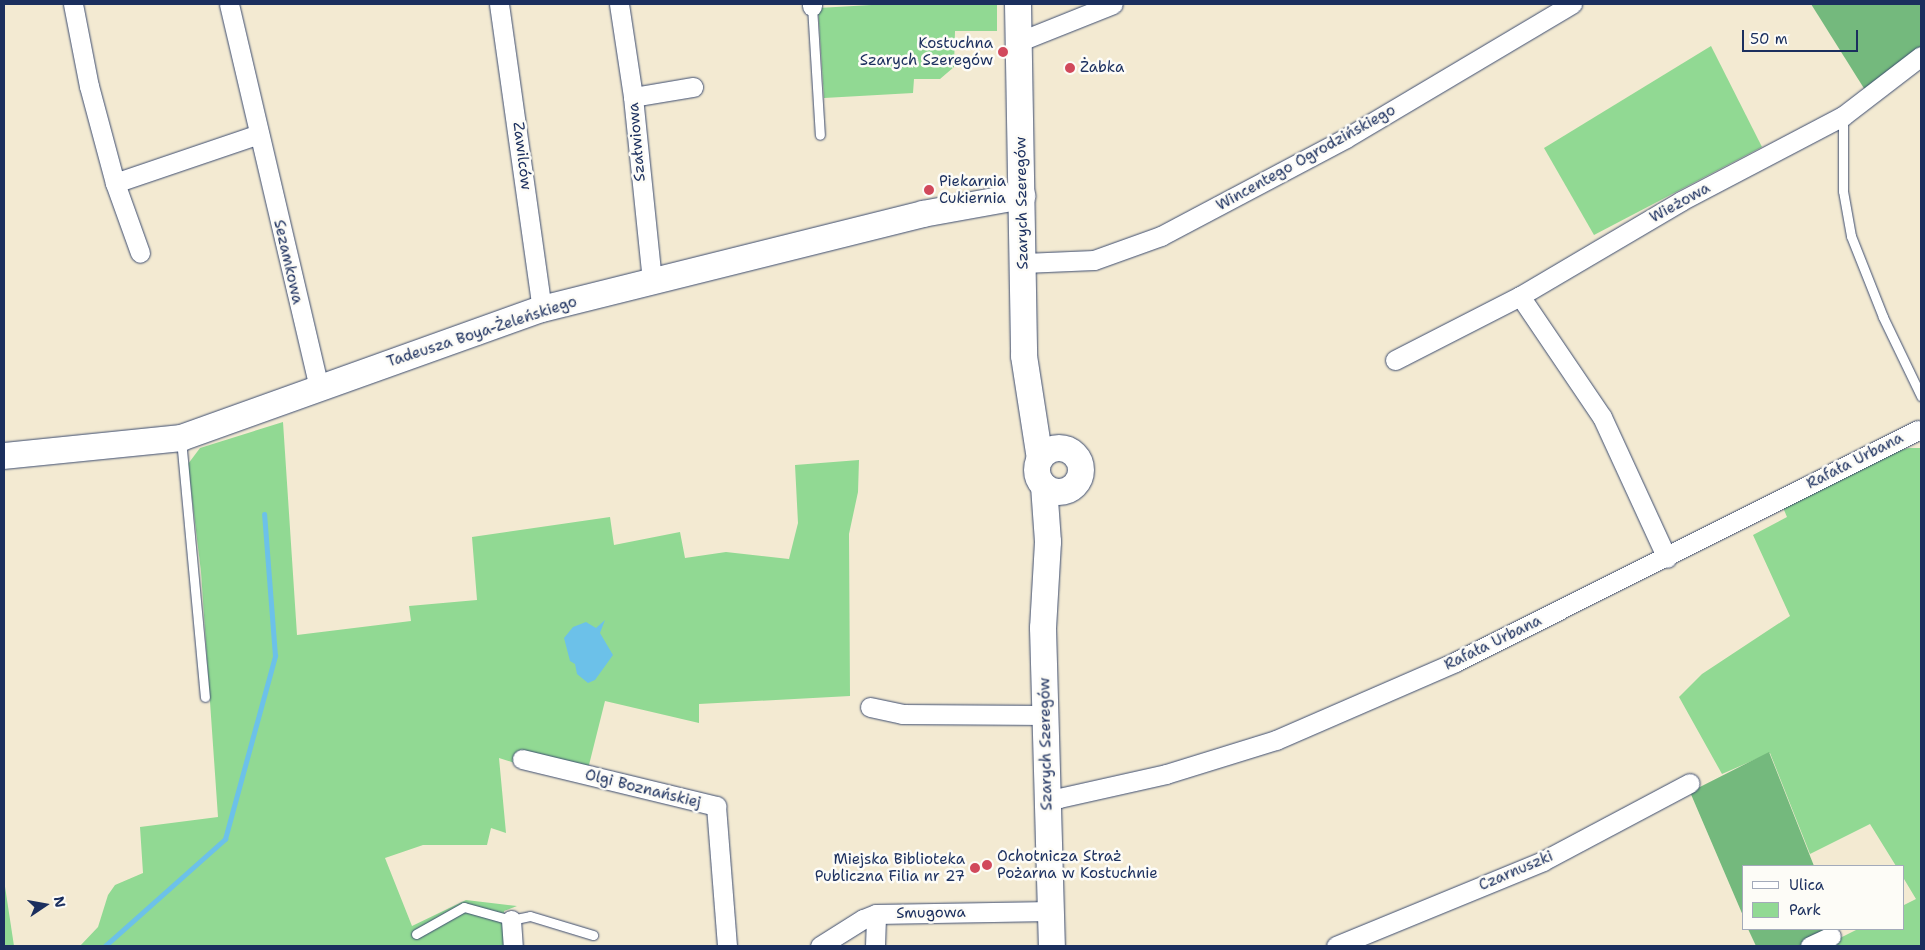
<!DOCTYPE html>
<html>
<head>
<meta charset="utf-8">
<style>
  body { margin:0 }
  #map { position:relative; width:1925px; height:950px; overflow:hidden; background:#f3ead2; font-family:"Shantell Sans",sans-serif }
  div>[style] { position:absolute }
  .green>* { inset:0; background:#91d993 }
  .forest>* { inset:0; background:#74b97d }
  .water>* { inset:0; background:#6cc1e9 }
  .stream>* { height:4.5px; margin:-2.25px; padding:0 2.25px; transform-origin:2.25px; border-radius:2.25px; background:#6cc1e9 }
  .roads { filter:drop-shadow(0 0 1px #3b4b6f) drop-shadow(0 0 1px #3b4b6f) }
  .lane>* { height:9px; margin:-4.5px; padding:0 4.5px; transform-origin:4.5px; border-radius:4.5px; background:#fff }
  .street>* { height:19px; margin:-9.5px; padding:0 9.5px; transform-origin:9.5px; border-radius:9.5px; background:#fff }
  .secondary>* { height:26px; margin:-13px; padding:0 13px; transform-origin:13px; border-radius:13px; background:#fff }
  .secondary>.ring { margin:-13px; padding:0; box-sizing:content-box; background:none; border:26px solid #fff; border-radius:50% }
  .dots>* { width:14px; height:14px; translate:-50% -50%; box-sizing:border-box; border:2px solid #fdfcf7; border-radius:50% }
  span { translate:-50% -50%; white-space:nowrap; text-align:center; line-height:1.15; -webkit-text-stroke:5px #fdfcf7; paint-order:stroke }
  .poi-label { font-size:15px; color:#1b2f5e }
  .right { translate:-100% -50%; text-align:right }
  .left { translate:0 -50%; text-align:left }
  .street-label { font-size:15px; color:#1b2f5e }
  .frame { position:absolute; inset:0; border:5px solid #1b2f5e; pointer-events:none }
  .legend { position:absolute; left:1742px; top:865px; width:162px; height:65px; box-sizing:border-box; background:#fdfcf7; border:1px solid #a3aaba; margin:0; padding:6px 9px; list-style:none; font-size:15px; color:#1b2f5e }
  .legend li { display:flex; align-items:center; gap:10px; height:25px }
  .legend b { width:25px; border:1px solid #a3aaba }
  .north { position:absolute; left:20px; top:880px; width:50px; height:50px; -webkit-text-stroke:4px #fdfcf7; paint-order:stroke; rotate:78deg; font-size:14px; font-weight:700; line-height:20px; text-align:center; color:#1b2f5e }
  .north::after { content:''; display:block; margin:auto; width:18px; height:22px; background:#1b2f5e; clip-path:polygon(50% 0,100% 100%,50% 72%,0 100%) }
  .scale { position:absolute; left:1742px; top:30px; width:116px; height:22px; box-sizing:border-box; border:2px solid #1b2f5e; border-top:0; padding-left:6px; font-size:15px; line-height:18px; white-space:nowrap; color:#1b2f5e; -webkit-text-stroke:4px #fdfcf7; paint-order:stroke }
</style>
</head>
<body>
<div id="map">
  <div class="green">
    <div style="clip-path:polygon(889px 4px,997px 4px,997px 31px,955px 31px,954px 67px,940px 79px,914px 79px,913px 93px,824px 98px,818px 8px)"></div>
    <div style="clip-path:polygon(1711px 46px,1762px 147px,1594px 235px,1544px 148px)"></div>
    <div style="clip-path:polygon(283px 422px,297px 635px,411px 621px,409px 606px,477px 600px,472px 537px,610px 517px,614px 545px,680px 532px,685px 558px,726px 552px,789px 559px,798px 523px,795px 465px,859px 460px,858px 492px,849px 534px,850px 696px,699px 704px,699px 723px,605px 701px,588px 769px,520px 750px,518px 764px,499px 758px,506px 833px,491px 828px,487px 845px,423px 845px,385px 858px,412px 926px,466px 900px,517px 906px,504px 911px,507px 946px,80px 946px,98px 927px,108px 895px,115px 885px,143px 873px,140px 827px,218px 817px,201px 572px,188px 464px,200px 448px)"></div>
    <div style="clip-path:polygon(1909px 448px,1921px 448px,1921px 946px,1824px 946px,1858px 929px,1904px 929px,1904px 905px,1916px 899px,1904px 879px,1904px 866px,1896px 866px,1870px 824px,1810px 854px,1770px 753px,1722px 774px,1679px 697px,1702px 674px,1790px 616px,1753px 535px,1787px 517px,1782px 505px,1871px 457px)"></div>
    <div style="clip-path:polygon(4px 880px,14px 946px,4px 946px)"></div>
  </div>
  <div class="forest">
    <div style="clip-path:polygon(1811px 4px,1921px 4px,1921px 47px,1865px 90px)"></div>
    <div style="clip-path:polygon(1769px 752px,1814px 866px,1744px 866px,1744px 918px,1690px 792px)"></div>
    <div style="clip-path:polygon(1748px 929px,1829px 929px,1798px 946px,1756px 946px)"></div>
  </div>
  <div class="water">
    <div style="clip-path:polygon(605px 620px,600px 633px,613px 655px,595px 680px,588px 683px,577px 674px,575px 664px,570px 661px,564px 638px,573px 627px,586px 622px,596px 628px)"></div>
  </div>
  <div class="stream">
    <div style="left:105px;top:946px;width:161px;rotate:-41.7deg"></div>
    <div style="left:225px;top:839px;width:190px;rotate:-74.7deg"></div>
    <div style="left:275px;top:656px;width:142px;rotate:-94.4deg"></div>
  </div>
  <div class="roads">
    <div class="lane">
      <div style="left:812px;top:6px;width:129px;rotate:86.5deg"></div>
      <div style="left:1843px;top:117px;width:74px;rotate:90deg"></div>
      <div style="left:1843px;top:191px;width:46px;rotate:79.9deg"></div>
      <div style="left:1851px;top:236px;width:87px;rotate:68.4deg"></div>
      <div style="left:1883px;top:317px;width:88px;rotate:64.3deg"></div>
      <div style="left:181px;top:439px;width:259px;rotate:84.7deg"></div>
      <div style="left:416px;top:934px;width:55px;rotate:-29.4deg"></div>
      <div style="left:464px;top:907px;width:49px;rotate:15.5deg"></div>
      <div style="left:511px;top:920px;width:19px;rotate:-12deg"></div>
      <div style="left:530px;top:916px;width:66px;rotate:16.8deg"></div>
    </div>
    <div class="street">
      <div style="left:73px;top:4px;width:84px;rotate:79deg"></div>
      <div style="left:89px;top:86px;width:100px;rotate:75deg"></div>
      <div style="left:115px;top:183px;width:74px;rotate:70.3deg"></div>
      <div style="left:229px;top:4px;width:395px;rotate:76.8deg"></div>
      <div style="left:499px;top:4px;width:308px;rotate:82deg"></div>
      <div style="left:619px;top:4px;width:94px;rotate:81.4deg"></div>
      <div style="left:633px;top:97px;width:185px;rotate:84.1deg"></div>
      <div style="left:812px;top:6px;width:2px;rotate:-90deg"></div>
      <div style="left:1018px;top:42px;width:102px;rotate:-21.8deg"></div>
      <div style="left:633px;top:97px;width:61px;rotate:-9.5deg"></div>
      <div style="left:115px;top:183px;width:152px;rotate:-18.8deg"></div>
      <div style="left:1024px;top:263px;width:70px;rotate:-2.5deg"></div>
      <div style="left:1094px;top:260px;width:71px;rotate:-19.7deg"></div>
      <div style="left:1161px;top:236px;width:209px;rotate:-27.9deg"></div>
      <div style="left:1346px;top:138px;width:263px;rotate:-30.7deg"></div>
      <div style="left:1520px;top:296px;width:146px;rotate:55.9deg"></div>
      <div style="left:1602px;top:417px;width:155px;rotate:65.3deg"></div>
      <div style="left:1395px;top:360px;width:140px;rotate:-27.1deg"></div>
      <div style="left:1520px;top:296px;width:187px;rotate:-30.5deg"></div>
      <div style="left:1681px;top:201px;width:183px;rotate:-27.7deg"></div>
      <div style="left:1843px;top:116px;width:98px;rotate:-37.6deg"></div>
      <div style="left:870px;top:707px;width:33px;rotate:12deg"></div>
      <div style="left:902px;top:714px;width:143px;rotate:0.4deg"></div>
      <div style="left:522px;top:759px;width:200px;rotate:13.6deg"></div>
      <div style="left:716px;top:806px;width:140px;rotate:85.5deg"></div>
      <div style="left:1047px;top:797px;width:12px;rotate:5deg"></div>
      <div style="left:1059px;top:798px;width:110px;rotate:-12.6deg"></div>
      <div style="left:1166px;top:774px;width:115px;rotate:-17.2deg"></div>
      <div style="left:1276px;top:740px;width:195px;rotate:-23.5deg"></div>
      <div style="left:1455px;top:662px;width:518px;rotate:-26.61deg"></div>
      <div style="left:511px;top:920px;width:26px;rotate:86deg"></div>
      <div style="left:820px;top:946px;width:51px;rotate:-32.1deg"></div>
      <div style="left:863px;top:919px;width:14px;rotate:-21deg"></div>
      <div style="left:876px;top:914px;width:175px;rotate:-1deg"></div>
      <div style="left:875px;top:946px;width:32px;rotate:-88deg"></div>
      <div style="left:1336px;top:946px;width:224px;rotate:-22.3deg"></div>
      <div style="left:1543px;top:861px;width:166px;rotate:-28deg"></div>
      <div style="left:1810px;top:946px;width:23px;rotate:-25deg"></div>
    </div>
    <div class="secondary">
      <div style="left:1018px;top:4px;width:352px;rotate:89deg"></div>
      <div style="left:1024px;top:356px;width:104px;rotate:81.2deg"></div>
      <div class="ring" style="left:1037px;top:448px;width:18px;height:18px"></div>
      <div style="left:4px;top:456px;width:178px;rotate:-5.8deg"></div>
      <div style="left:181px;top:438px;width:383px;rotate:-19.7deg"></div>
      <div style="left:542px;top:309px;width:393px;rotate:-14deg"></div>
      <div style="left:923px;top:214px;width:101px;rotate:-10.3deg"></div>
      <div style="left:1044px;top:486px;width:56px;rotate:85.9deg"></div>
      <div style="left:1048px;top:542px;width:86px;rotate:93.3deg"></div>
      <div style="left:1043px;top:628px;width:318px;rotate:88.4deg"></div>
    </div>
  </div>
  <div class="dots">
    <div style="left:1003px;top:52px;background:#d1495b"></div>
    <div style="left:1070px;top:68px;background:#d1495b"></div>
    <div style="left:929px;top:190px;background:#d1495b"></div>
    <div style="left:987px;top:865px;background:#d1495b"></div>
    <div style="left:975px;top:868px;background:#d1495b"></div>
  </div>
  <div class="poi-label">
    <span class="right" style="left:993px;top:52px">Kostuchna<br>Szarych Szeregów</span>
    <span class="left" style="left:1080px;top:68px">Żabka</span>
    <span class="left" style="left:939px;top:190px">Piekarnia<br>Cukiernia</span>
    <span class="left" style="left:997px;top:865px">Ochotnicza Straż<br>Pożarna w Kostuchnie</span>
    <span class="right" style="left:965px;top:868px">Miejska Biblioteka<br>Publiczna Filia nr 27</span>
  </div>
  <div class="street-label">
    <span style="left:637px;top:142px;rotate:-95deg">Szałwiowa</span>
    <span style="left:522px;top:156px;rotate:83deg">Zawilców</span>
    <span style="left:1306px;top:158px;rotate:-29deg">Wincentego Ogrodzińskiego</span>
    <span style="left:1022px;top:203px;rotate:-91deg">Szarych Szeregów</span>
    <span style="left:1680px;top:203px;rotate:-29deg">Wieżowa</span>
    <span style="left:288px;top:262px;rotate:77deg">Sezamkowa</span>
    <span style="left:482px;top:332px;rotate:-18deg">Tadeusza Boya-Żeleńskiego</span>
    <span style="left:1855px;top:461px;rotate:-27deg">Rafała Urbana</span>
    <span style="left:1493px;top:643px;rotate:-26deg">Rafała Urbana</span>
    <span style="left:1046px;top:744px;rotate:-91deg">Szarych Szeregów</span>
    <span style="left:643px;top:789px;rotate:14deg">Olgi Boznańskiej</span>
    <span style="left:1516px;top:871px;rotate:-23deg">Czarnuszki</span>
    <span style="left:931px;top:913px;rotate:-1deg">Smugowa</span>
  </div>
  <div class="frame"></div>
  <ul class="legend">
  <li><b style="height:6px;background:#fff"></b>Ulica</li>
  <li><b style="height:14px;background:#91d993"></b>Park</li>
  </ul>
  <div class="north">N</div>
  <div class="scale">50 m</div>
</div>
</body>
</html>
